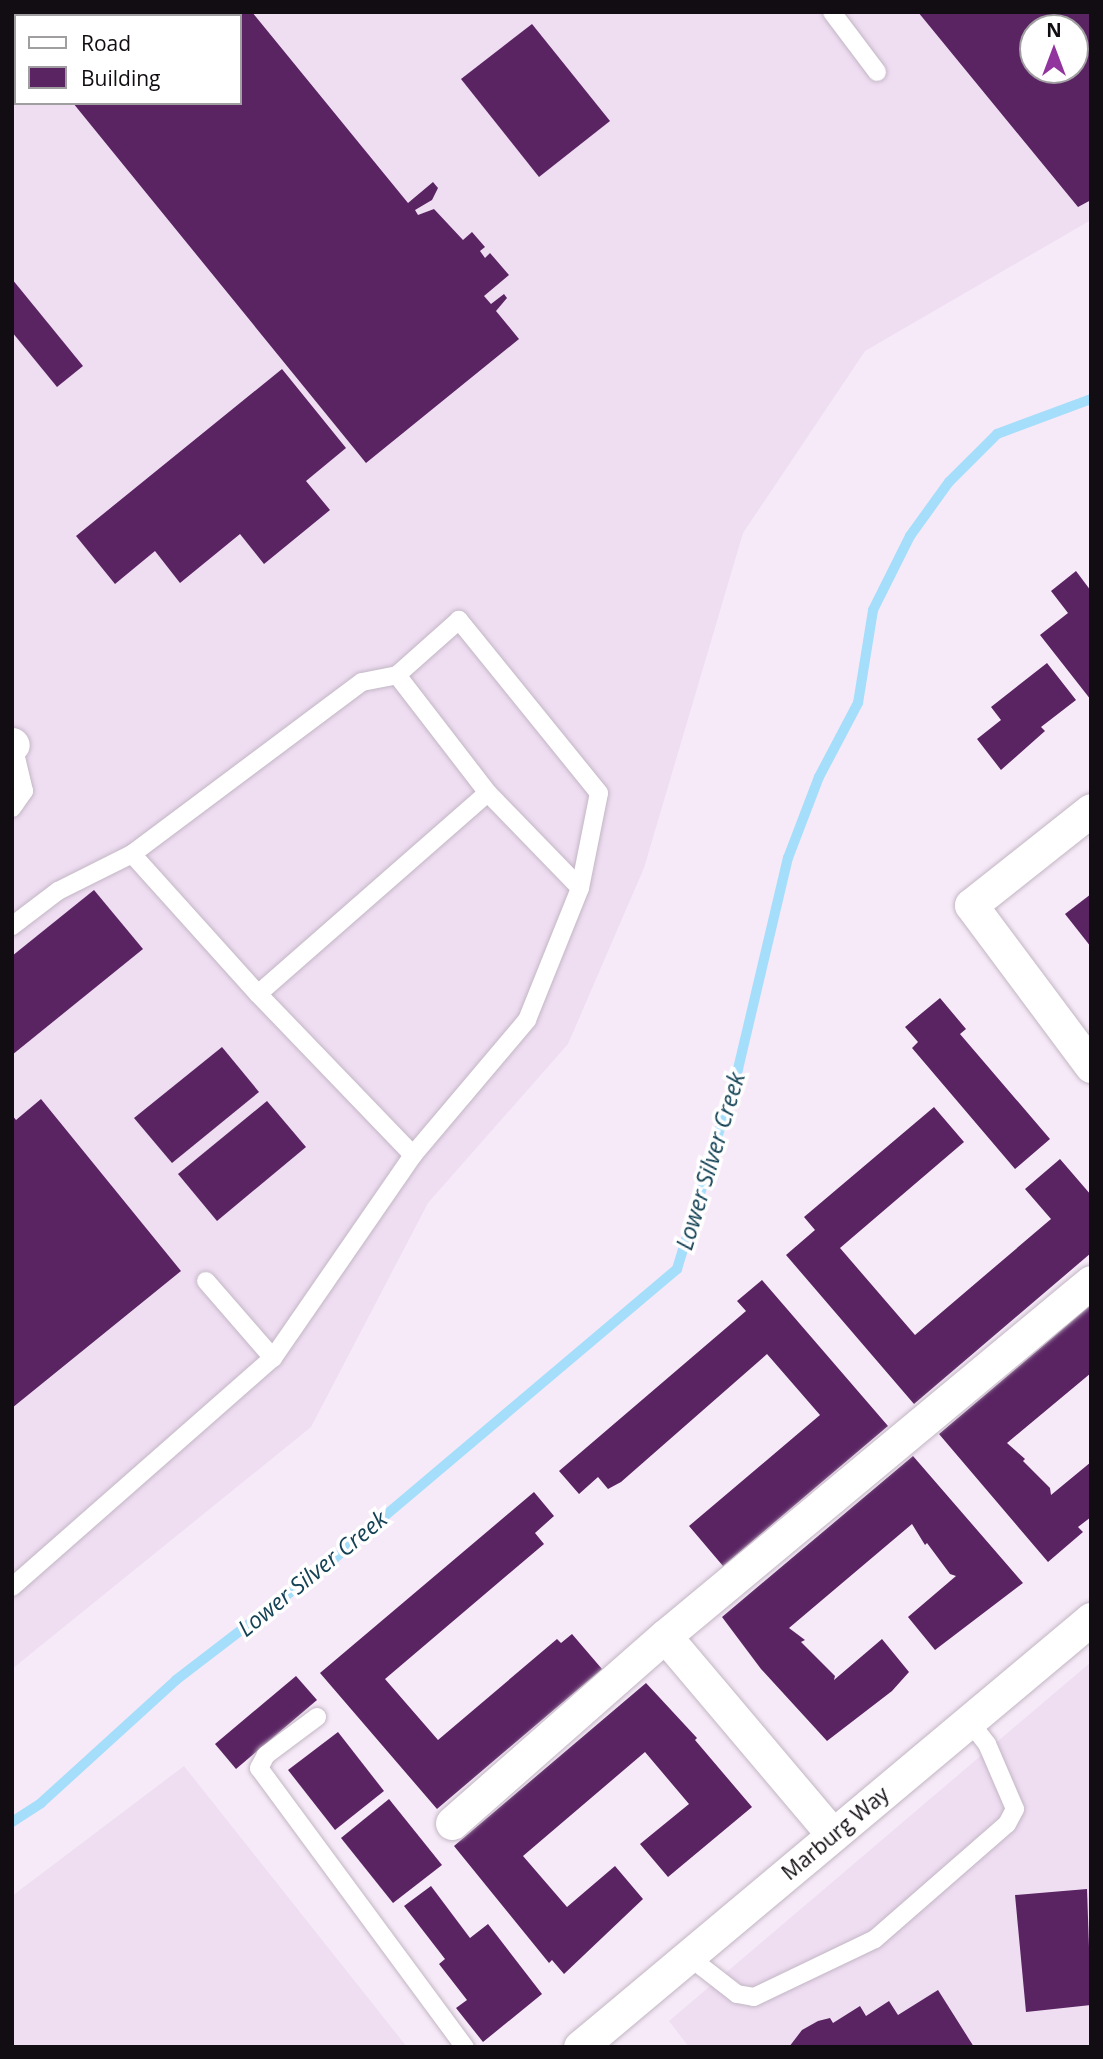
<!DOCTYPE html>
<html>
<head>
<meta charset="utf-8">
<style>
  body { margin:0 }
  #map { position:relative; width:1103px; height:2059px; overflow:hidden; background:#f7eaf8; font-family:"Open Sans",sans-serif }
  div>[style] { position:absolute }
  .built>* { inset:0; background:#efddf2 }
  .stream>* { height:10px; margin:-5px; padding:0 5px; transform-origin:5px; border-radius:5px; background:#a4defa }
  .building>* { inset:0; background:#5a2463 }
  .roads { filter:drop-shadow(0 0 2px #c2b6c4) drop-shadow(0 0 2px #c2b6c4) }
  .service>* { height:18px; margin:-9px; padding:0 9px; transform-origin:9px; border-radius:9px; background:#fff }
  .minor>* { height:33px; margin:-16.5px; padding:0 16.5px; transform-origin:16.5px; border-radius:16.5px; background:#fff }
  span { translate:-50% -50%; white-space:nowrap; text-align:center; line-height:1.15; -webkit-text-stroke:7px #fff; paint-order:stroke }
  .street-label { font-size:21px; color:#110d12 }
  .water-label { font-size:23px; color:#144255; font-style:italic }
  .frame { position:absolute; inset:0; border:14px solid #110d12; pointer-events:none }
  .legend { position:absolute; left:14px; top:14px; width:228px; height:91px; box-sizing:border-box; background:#fff; border:2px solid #a09ea0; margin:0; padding:9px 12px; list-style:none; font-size:21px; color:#110d12 }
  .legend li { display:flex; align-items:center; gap:14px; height:35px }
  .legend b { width:35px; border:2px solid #a09ea0 }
  .north { position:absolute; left:1019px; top:14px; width:70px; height:70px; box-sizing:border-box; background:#fff; border:2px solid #a09ea0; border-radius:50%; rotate:0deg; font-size:19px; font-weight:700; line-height:28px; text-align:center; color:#110d12 }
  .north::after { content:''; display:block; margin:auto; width:24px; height:32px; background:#92349e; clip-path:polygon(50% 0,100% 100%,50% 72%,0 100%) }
</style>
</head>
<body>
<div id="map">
  <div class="built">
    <div style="clip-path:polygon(evenodd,12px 12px,1091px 12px,1091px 220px,865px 351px,743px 533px,644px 868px,568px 1044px,428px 1203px,311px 1427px,12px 1669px,12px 12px,16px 16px,240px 16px,240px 103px,16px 103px,16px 16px,12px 12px,1033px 28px,1075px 28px,1075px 70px,1033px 70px,1033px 28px)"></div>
    <div style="clip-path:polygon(1091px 1662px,1091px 2047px,689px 2047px,669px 2021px)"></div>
    <div style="clip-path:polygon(184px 1766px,407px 2047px,12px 2047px,12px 1896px)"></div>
  </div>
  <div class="stream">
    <div style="left:12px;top:1822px;width:35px;rotate:-33deg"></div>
    <div style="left:41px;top:1803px;width:183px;rotate:-42.3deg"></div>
    <div style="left:176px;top:1680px;width:200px;rotate:-37.5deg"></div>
    <div style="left:335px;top:1558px;width:448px;rotate:-40.2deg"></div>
    <div style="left:677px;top:1269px;width:209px;rotate:-73deg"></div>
    <div style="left:738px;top:1069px;width:217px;rotate:-76.7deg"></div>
    <div style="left:788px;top:858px;width:87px;rotate:-69.1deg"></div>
    <div style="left:819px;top:777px;width:84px;rotate:-62.2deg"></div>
    <div style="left:858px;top:703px;width:94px;rotate:-80.8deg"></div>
    <div style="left:873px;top:610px;width:83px;rotate:-63.4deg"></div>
    <div style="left:910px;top:536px;width:67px;rotate:-54.2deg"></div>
    <div style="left:949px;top:482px;width:68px;rotate:-45deg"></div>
    <div style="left:997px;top:434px;width:100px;rotate:-20.4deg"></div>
  </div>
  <div class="building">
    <div style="clip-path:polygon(116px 12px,252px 12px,408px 203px,433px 182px,438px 188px,432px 200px,415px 210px,418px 215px,434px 209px,463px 240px,472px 232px,485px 247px,480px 251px,485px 258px,490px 253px,509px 275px,484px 296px,491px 304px,504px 294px,507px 298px,496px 311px,519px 339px,366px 463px,73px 103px,240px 103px,240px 16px,112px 16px)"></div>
    <div style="clip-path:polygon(evenodd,918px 12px,1091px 12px,1091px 200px,1078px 207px,918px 12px,1033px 28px,1075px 28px,1075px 70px,1033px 70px,1033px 28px)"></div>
    <div style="clip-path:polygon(532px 24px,610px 121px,539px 177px,461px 79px)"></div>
    <div style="clip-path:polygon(12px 279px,83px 366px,57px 387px,12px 332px)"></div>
    <div style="clip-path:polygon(282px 369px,346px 448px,306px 481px,330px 510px,264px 564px,240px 534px,180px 583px,155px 551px,115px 584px,76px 536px)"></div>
    <div style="clip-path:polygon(1076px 571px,1091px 591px,1091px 700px,1040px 635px,1068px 613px,1051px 591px)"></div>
    <div style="clip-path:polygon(1047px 663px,1076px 700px,1041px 727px,1045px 731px,1001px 770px,977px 739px,1001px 720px,991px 707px)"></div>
    <div style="clip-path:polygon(94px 890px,143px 949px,12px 1055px,12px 956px)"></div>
    <div style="clip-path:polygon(1091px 894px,1091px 947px,1065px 914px)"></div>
    <div style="clip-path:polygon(940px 998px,966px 1029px,960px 1034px,1050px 1139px,1015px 1169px,912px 1048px,918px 1042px,905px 1027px)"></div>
    <div style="clip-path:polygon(222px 1047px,259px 1092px,172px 1163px,134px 1118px)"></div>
    <div style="clip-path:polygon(41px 1099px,181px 1271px,12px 1408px,12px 1115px,16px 1120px)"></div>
    <div style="clip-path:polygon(267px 1101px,306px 1147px,217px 1221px,178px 1174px)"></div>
    <div style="clip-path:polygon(934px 1107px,964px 1142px,840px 1248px,915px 1335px,1051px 1219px,1025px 1189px,1060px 1159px,1091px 1195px,1091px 1253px,914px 1404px,786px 1255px,815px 1230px,804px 1217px)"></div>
    <div style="clip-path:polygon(762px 1280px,888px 1426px,723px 1566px,689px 1526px,820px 1415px,767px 1354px,621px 1482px,608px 1489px,598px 1477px,579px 1494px,559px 1471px,746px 1311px,737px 1301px)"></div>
    <div style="clip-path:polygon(1091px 1305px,1091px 1373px,1007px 1443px,1025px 1459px,1023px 1461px,1050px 1488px,1051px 1495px,1091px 1462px,1091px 1517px,1078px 1527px,1083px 1532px,1048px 1562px,939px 1434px)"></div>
    <div style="clip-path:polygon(913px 1456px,1023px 1583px,935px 1650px,908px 1617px,956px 1576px,950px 1574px,927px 1543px,925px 1545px,912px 1524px,789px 1628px,805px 1640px,801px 1642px,835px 1676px,834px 1680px,882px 1639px,909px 1672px,892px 1691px,827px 1741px,761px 1669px,722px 1617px)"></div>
    <div style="clip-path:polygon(534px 1492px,554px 1516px,535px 1533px,544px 1544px,385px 1679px,438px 1740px,557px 1639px,561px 1643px,572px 1634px,602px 1669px,437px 1809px,320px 1673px)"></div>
    <div style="clip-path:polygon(296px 1676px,317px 1700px,236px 1769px,215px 1744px)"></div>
    <div style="clip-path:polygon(646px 1683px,697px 1738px,695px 1740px,752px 1807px,668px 1877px,640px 1844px,689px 1804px,645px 1752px,523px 1856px,567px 1907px,615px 1866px,643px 1899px,564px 1974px,552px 1960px,549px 1963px,454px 1846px)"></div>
    <div style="clip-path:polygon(338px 1732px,384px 1791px,335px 1830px,288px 1770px)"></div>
    <div style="clip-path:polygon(389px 1799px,442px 1865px,393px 1903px,341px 1838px)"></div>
    <div style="clip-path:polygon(431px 1886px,470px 1938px,488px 1924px,542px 1994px,483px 2042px,456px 2008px,467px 2000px,439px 1964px,445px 1959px,404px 1906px)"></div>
    <div style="clip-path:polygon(1087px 1889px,1091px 2005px,1026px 2012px,1015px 1895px)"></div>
    <div style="clip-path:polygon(938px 1990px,974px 2047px,789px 2047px,802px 2030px,818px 2021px,830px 2018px,833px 2023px,860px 2006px,866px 2016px,889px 2001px,898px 2015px)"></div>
  </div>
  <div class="roads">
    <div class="service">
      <div style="left:832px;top:12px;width:75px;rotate:53.1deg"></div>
      <div style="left:12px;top:808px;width:21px;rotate:-55deg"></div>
      <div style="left:24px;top:791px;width:47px;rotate:-103.4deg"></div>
      <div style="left:132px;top:854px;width:188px;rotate:48deg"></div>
      <div style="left:12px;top:926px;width:58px;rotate:-37.3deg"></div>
      <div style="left:58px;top:891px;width:83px;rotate:-26.6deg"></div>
      <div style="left:132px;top:854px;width:287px;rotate:-36.8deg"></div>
      <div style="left:362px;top:682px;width:36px;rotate:-11deg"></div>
      <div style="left:413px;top:1155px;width:223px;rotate:-133.9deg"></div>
      <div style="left:258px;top:994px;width:305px;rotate:-41.2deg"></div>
      <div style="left:206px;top:1281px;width:102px;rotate:49deg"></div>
      <div style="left:12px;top:1587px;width:347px;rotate:-41.3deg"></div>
      <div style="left:273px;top:1358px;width:247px;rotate:-55.4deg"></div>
      <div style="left:413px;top:1155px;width:177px;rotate:-49.8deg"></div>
      <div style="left:527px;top:1020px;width:142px;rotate:-68.1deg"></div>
      <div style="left:580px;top:888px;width:97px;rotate:-78.7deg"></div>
      <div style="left:599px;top:793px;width:223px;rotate:-129deg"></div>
      <div style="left:459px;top:620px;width:83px;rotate:138.4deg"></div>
      <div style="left:397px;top:675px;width:149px;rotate:52.4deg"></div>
      <div style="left:488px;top:793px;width:132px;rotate:45.9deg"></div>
      <div style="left:317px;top:1717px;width:64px;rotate:143.3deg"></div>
      <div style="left:266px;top:1755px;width:15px;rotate:118deg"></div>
      <div style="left:259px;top:1768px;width:347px;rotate:53.6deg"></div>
      <div style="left:688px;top:1956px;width:62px;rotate:37.8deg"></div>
      <div style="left:737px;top:1994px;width:17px;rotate:10deg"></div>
      <div style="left:754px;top:1997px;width:134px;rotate:-25.6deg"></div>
      <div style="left:875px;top:1939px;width:175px;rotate:-41.1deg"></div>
      <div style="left:1007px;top:1824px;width:17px;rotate:-62deg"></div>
      <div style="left:1015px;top:1809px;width:71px;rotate:-113.3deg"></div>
      <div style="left:987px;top:1744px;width:29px;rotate:-128deg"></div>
    </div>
    <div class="minor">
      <div style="left:12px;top:744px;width:1px;rotate:45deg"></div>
      <div style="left:1091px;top:810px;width:153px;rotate:141.6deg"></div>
      <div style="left:971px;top:905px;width:201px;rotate:53.3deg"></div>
      <div style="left:665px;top:1636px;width:260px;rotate:49.8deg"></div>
      <div style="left:452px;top:1823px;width:283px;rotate:-41.3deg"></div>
      <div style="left:665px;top:1636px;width:554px;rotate:-39.73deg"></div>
      <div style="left:580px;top:2047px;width:667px;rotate:-39.95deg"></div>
    </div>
  </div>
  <div class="street-label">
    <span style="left:835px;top:1833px;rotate:-40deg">Marburg Way</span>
  </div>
  <div class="water-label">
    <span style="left:710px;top:1161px;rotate:-73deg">Lower Silver Creek</span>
    <span style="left:312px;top:1573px;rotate:-39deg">Lower Silver Creek</span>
  </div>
  <div class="frame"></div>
  <ul class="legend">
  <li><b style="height:9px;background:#fff"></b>Road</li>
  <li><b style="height:19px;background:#5a2463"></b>Building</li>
  </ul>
  <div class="north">N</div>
</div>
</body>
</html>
